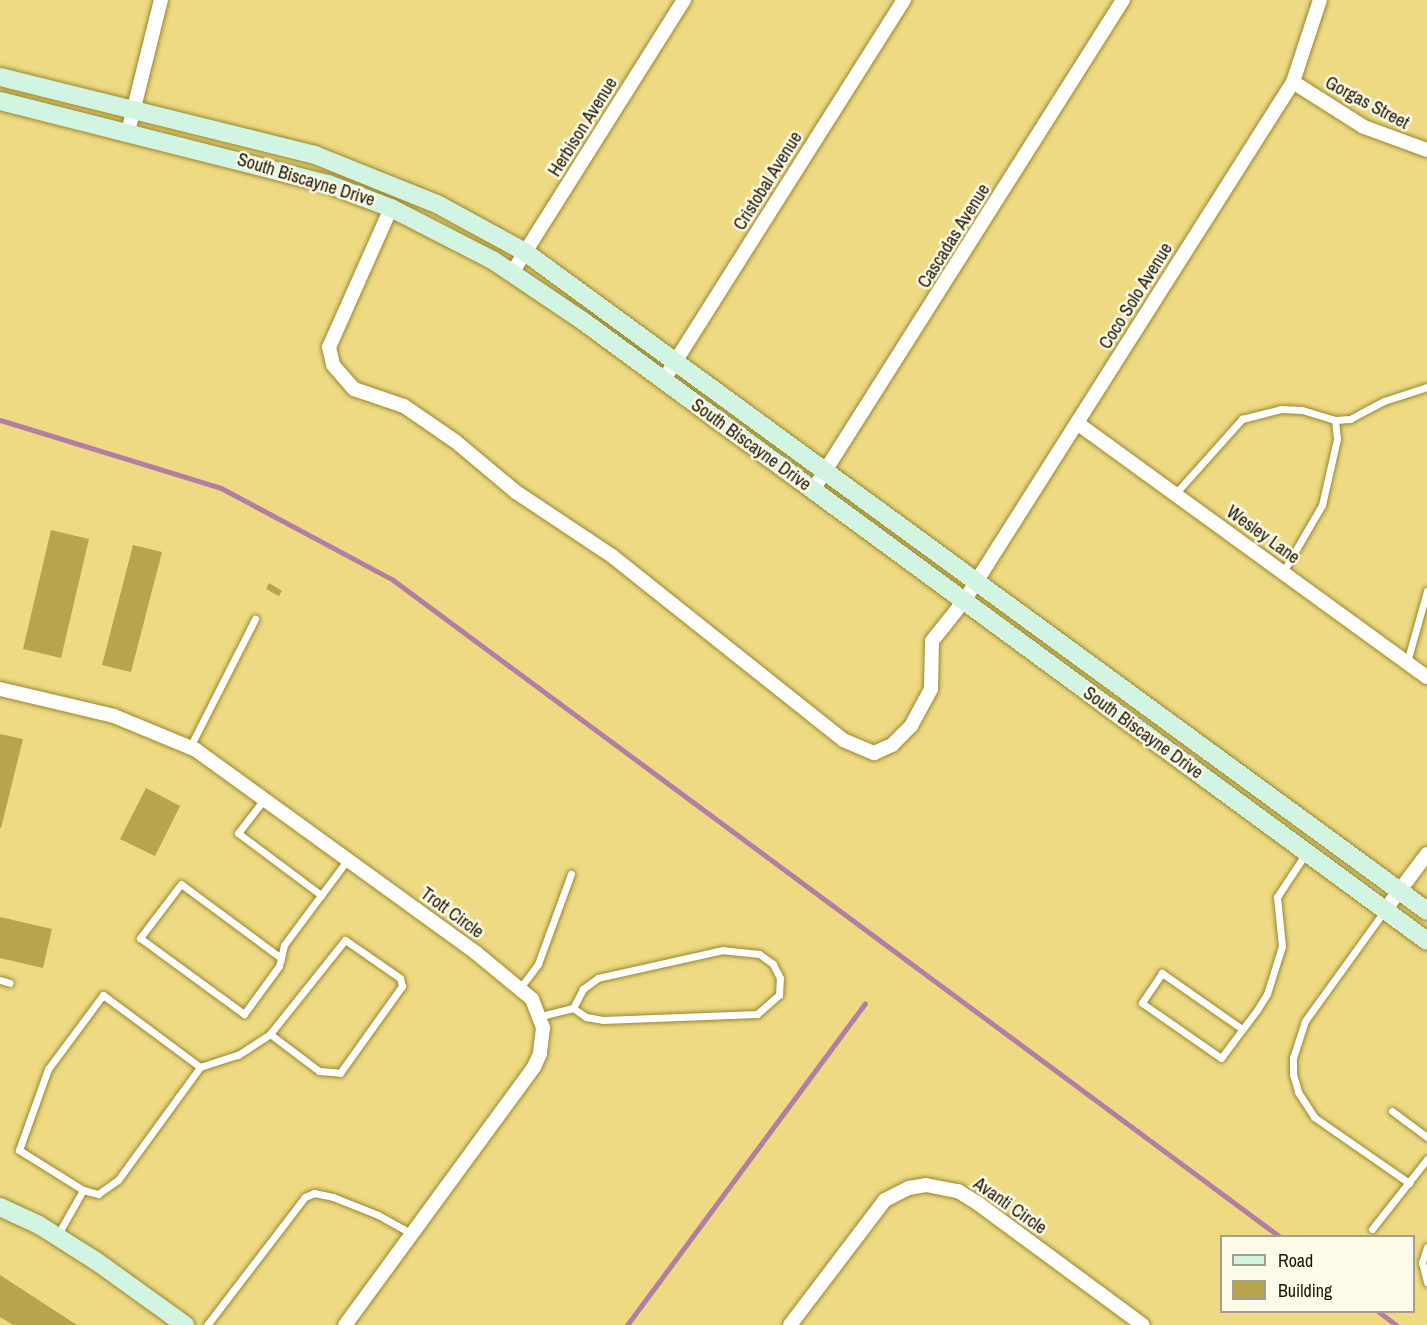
<!DOCTYPE html>
<html>
<head>
<meta charset="utf-8">
<style>
  body { margin:0 }
  #map { position:relative; width:1427px; height:1325px; overflow:hidden; background:#edda83; font-family:"Archivo Narrow",sans-serif }
  div>[style] { position:absolute }
  .stream>* { height:5px; margin:-2.5px; padding:0 2.5px; transform-origin:2.5px; border-radius:2.5px; background:#b37da4 }
  .building>* { inset:0; background:#b7a44d }
  .roads { filter:drop-shadow(0 0 2px #99862c) drop-shadow(0 0 2px #99862c) }
  .lane>* { height:7px; margin:-3.5px; padding:0 3.5px; transform-origin:3.5px; border-radius:3.5px; background:#fff }
  .street>* { height:14px; margin:-7px; padding:0 7px; transform-origin:7px; border-radius:7px; background:#fff }
  .secondary>* { height:18px; margin:-9px; padding:0 9px; transform-origin:9px; border-radius:9px; background:#d1f5e2 }
  span { translate:-50% -50%; white-space:nowrap; text-align:center; line-height:1.15; -webkit-text-stroke:5px #fefbea; paint-order:stroke }
  .street-label { font-size:18px; color:#1b1500 }
  .legend { position:absolute; left:1220px; top:1235px; width:195px; height:78px; box-sizing:border-box; background:#fefbea; border:2px solid #a39f8c; margin:0; padding:8px 10px; list-style:none; font-size:18px; color:#1b1500 }
  .legend li { display:flex; align-items:center; gap:12px; height:30px }
  .legend b { width:30px; border:2px solid #a39f8c }
</style>
</head>
<body>
<div id="map">
  <div class="stream">
    <div style="left:0;top:420px;width:231px;rotate:17.1deg"></div>
    <div style="left:221px;top:488px;width:195px;rotate:28.1deg"></div>
    <div style="left:393px;top:580px;width:1102px;rotate:36.52deg"></div>
    <div style="left:1379px;top:1312px;width:21px;rotate:37deg"></div>
    <div style="left:627px;top:1325px;width:400px;rotate:-53.5deg"></div>
  </div>
  <div class="building">
    <div style="clip-path:polygon(51px 530px,89px 539px,61px 658px,23px 649px)"></div>
    <div style="clip-path:polygon(133px 545px,162px 552px,131px 672px,102px 665px)"></div>
    <div style="clip-path:polygon(269px 583px,282px 591px,279px 596px,266px 589px)"></div>
    <div style="clip-path:polygon(0 734px,23px 739px,1px 828px,0 828px)"></div>
    <div style="clip-path:polygon(146px 788px,180px 806px,155px 856px,120px 839px)"></div>
    <div style="clip-path:polygon(0 917px,52px 929px,43px 968px,0 958px)"></div>
    <div style="clip-path:polygon(0 1275px,77px 1325px,13px 1325px,0 1317px)"></div>
  </div>
  <div class="roads">
    <div class="lane">
      <div style="left:1335px;top:420px;width:15px;rotate:-4deg"></div>
      <div style="left:1350px;top:419px;width:38px;rotate:-28deg"></div>
      <div style="left:1384px;top:401px;width:45px;rotate:-18deg"></div>
      <div style="left:1175px;top:494px;width:101px;rotate:-48.2deg"></div>
      <div style="left:1242px;top:419px;width:40px;rotate:-14.4deg"></div>
      <div style="left:1281px;top:409px;width:21px;rotate:3deg"></div>
      <div style="left:1302px;top:410px;width:34px;rotate:17deg"></div>
      <div style="left:1335px;top:420px;width:19px;rotate:84deg"></div>
      <div style="left:1337px;top:439px;width:68px;rotate:102.8deg"></div>
      <div style="left:1322px;top:505px;width:78px;rotate:120.2deg"></div>
      <div style="left:1407px;top:662px;width:74px;rotate:-74.3deg"></div>
      <div style="left:190px;top:747px;width:144px;rotate:-63.1deg"></div>
      <div style="left:265px;top:798px;width:44px;rotate:127.6deg"></div>
      <div style="left:238px;top:833px;width:104px;rotate:36.8deg"></div>
      <div style="left:1385px;top:910px;width:137px;rotate:125.8deg"></div>
      <div style="left:1305px;top:1021px;width:38px;rotate:108deg"></div>
      <div style="left:1293px;top:1057px;width:17px;rotate:90deg"></div>
      <div style="left:1293px;top:1074px;width:19px;rotate:74deg"></div>
      <div style="left:1298px;top:1092px;width:30px;rotate:57deg"></div>
      <div style="left:1314px;top:1117px;width:116px;rotate:34.8deg"></div>
      <div style="left:281px;top:958px;width:124px;rotate:-143.5deg"></div>
      <div style="left:181px;top:884px;width:68px;rotate:127.2deg"></div>
      <div style="left:140px;top:938px;width:129px;rotate:36.2deg"></div>
      <div style="left:244px;top:1014px;width:59px;rotate:-53.9deg"></div>
      <div style="left:279px;top:966px;width:8px;rotate:-76deg"></div>
      <div style="left:281px;top:958px;width:13px;rotate:-77deg"></div>
      <div style="left:284px;top:945px;width:107px;rotate:-53.3deg"></div>
      <div style="left:0;top:980px;width:10px;rotate:17deg"></div>
      <div style="left:520px;top:988px;width:30px;rotate:-53deg"></div>
      <div style="left:538px;top:964px;width:96px;rotate:-69.9deg"></div>
      <div style="left:541px;top:1016px;width:33px;rotate:-14deg"></div>
      <div style="left:573px;top:1008px;width:16px;rotate:35deg"></div>
      <div style="left:586px;top:1017px;width:17px;rotate:10deg"></div>
      <div style="left:603px;top:1020px;width:154px;rotate:-2.2deg"></div>
      <div style="left:757px;top:1014px;width:29px;rotate:-41deg"></div>
      <div style="left:779px;top:995px;width:17px;rotate:-87deg"></div>
      <div style="left:780px;top:978px;width:16px;rotate:-117deg"></div>
      <div style="left:773px;top:964px;width:17px;rotate:-144deg"></div>
      <div style="left:759px;top:954px;width:36px;rotate:-174deg"></div>
      <div style="left:723px;top:950px;width:128px;rotate:167.4deg"></div>
      <div style="left:598px;top:978px;width:19px;rotate:144deg"></div>
      <div style="left:583px;top:989px;width:21px;rotate:118deg"></div>
      <div style="left:1242px;top:1029px;width:98px;rotate:-145deg"></div>
      <div style="left:1162px;top:973px;width:36px;rotate:124deg"></div>
      <div style="left:1142px;top:1003px;width:96px;rotate:34.8deg"></div>
      <div style="left:1221px;top:1058px;width:60px;rotate:-53.1deg"></div>
      <div style="left:1257px;top:1010px;width:19px;rotate:-58deg"></div>
      <div style="left:1267px;top:994px;width:50px;rotate:-72.6deg"></div>
      <div style="left:1282px;top:946px;width:49px;rotate:-95.8deg"></div>
      <div style="left:1277px;top:897px;width:53px;rotate:-56.6deg"></div>
      <div style="left:200px;top:1067px;width:40px;rotate:-18deg"></div>
      <div style="left:238px;top:1055px;width:38px;rotate:-33deg"></div>
      <div style="left:270px;top:1034px;width:61px;rotate:37.1deg"></div>
      <div style="left:319px;top:1071px;width:21px;rotate:5deg"></div>
      <div style="left:340px;top:1073px;width:107px;rotate:-54.5deg"></div>
      <div style="left:402px;top:986px;width:8px;rotate:-104deg"></div>
      <div style="left:400px;top:978px;width:67px;rotate:-145.4deg"></div>
      <div style="left:345px;top:940px;width:120px;rotate:128.6deg"></div>
      <div style="left:1392px;top:1111px;width:44px;rotate:36.6deg"></div>
      <div style="left:1372px;top:1229px;width:89px;rotate:-51.8deg"></div>
      <div style="left:57px;top:1236px;width:53px;rotate:-60.5deg"></div>
      <div style="left:83px;top:1190px;width:16px;rotate:15deg"></div>
      <div style="left:98px;top:1194px;width:24px;rotate:-35deg"></div>
      <div style="left:118px;top:1180px;width:140px;rotate:-54deg"></div>
      <div style="left:200px;top:1067px;width:121px;rotate:-143.4deg"></div>
      <div style="left:103px;top:995px;width:92px;rotate:126.6deg"></div>
      <div style="left:48px;top:1069px;width:86px;rotate:109.7deg"></div>
      <div style="left:19px;top:1150px;width:75px;rotate:32deg"></div>
      <div style="left:1427px;top:1247px;width:16px;rotate:108deg"></div>
      <div style="left:1422px;top:1262px;width:21px;rotate:76deg"></div>
      <div style="left:207px;top:1325px;width:161px;rotate:-52.6deg"></div>
      <div style="left:305px;top:1197px;width:10px;rotate:-24deg"></div>
      <div style="left:314px;top:1193px;width:19px;rotate:12deg"></div>
      <div style="left:333px;top:1197px;width:48px;rotate:21.8deg"></div>
      <div style="left:378px;top:1215px;width:39px;rotate:29deg"></div>
    </div>
    <div class="street">
      <div style="left:1293px;top:82px;width:84px;rotate:32.4deg"></div>
      <div style="left:1364px;top:127px;width:67px;rotate:20.1deg"></div>
      <div style="left:128px;top:132px;width:136px;rotate:-76deg"></div>
      <div style="left:391px;top:208px;width:152px;rotate:114deg"></div>
      <div style="left:329px;top:347px;width:18px;rotate:77deg"></div>
      <div style="left:333px;top:365px;width:32px;rotate:49deg"></div>
      <div style="left:354px;top:389px;width:53px;rotate:18.8deg"></div>
      <div style="left:404px;top:406px;width:62px;rotate:34.5deg"></div>
      <div style="left:455px;top:441px;width:80px;rotate:39.9deg"></div>
      <div style="left:516px;top:492px;width:115px;rotate:33.7deg"></div>
      <div style="left:612px;top:556px;width:295px;rotate:38.5deg"></div>
      <div style="left:843px;top:740px;width:34px;rotate:23deg"></div>
      <div style="left:874px;top:753px;width:20px;rotate:-24deg"></div>
      <div style="left:892px;top:745px;width:27px;rotate:-45deg"></div>
      <div style="left:911px;top:726px;width:42px;rotate:-61.6deg"></div>
      <div style="left:931px;top:689px;width:48px;rotate:-88.8deg"></div>
      <div style="left:932px;top:641px;width:51px;rotate:-51.3deg"></div>
      <div style="left:964px;top:601px;width:614px;rotate:-57.63deg"></div>
      <div style="left:1293px;top:82px;width:86px;rotate:-71.8deg"></div>
      <div style="left:512px;top:273px;width:323px;rotate:-57.8deg"></div>
      <div style="left:663px;top:381px;width:451px;rotate:-57.7deg"></div>
      <div style="left:1077px;top:423px;width:432px;rotate:36deg"></div>
      <div style="left:813px;top:490px;width:580px;rotate:-57.68deg"></div>
      <div style="left:0;top:689px;width:117px;rotate:13.3deg"></div>
      <div style="left:114px;top:716px;width:89px;rotate:22.5deg"></div>
      <div style="left:196px;top:750px;width:344px;rotate:35.9deg"></div>
      <div style="left:475px;top:952px;width:74px;rotate:39.5deg"></div>
      <div style="left:532px;top:999px;width:31px;rotate:69deg"></div>
      <div style="left:543px;top:1028px;width:26px;rotate:97deg"></div>
      <div style="left:540px;top:1054px;width:14px;rotate:115deg"></div>
      <div style="left:534px;top:1067px;width:320px;rotate:126.2deg"></div>
      <div style="left:1385px;top:910px;width:70px;rotate:-53.1deg"></div>
      <div style="left:790px;top:1325px;width:157px;rotate:-52.8deg"></div>
      <div style="left:885px;top:1200px;width:27px;rotate:-27deg"></div>
      <div style="left:909px;top:1188px;width:17px;rotate:-10deg"></div>
      <div style="left:926px;top:1185px;width:33px;rotate:11deg"></div>
      <div style="left:958px;top:1191px;width:26px;rotate:32deg"></div>
      <div style="left:980px;top:1205px;width:202px;rotate:36.4deg"></div>
    </div>
    <div class="secondary">
      <div style="left:0;top:77px;width:325px;rotate:13.9deg"></div>
      <div style="left:315px;top:155px;width:131px;rotate:21.9deg"></div>
      <div style="left:437px;top:204px;width:100px;rotate:28.6deg"></div>
      <div style="left:525px;top:252px;width:1117px;rotate:36.15deg"></div>
      <div style="left:0;top:101px;width:338px;rotate:14.2deg"></div>
      <div style="left:328px;top:184px;width:67px;rotate:20.9deg"></div>
      <div style="left:391px;top:208px;width:116px;rotate:27.2deg"></div>
      <div style="left:494px;top:261px;width:107px;rotate:34deg"></div>
      <div style="left:583px;top:321px;width:1047px;rotate:36.3deg"></div>
      <div style="left:0;top:1207px;width:43px;rotate:24.8deg"></div>
      <div style="left:39px;top:1225px;width:67px;rotate:32.3deg"></div>
      <div style="left:96px;top:1261px;width:110px;rotate:35.7deg"></div>
    </div>
  </div>
  <div class="street-label">
    <span style="left:1367px;top:103px;rotate:28deg">Gorgas Street</span>
    <span style="left:583px;top:127px;rotate:-58deg">Herbison Avenue</span>
    <span style="left:306px;top:180px;rotate:17deg">South Biscayne Drive</span>
    <span style="left:768px;top:181px;rotate:-58deg">Cristobal Avenue</span>
    <span style="left:954px;top:236px;rotate:-58deg">Cascadas Avenue</span>
    <span style="left:1136px;top:296px;rotate:-58deg">Coco Solo Avenue</span>
    <span style="left:751px;top:445px;rotate:36deg">South Biscayne Drive</span>
    <span style="left:1263px;top:535px;rotate:36deg">Wesley Lane</span>
    <span style="left:1143px;top:733px;rotate:36deg">South Biscayne Drive</span>
    <span style="left:452px;top:913px;rotate:36deg">Trott Circle</span>
    <span style="left:1010px;top:1206px;rotate:35deg">Avanti Circle</span>
  </div>
  <ul class="legend">
  <li><b style="height:8px;background:#d1f5e2"></b>Road</li>
  <li><b style="height:16px;background:#b7a44d"></b>Building</li>
  </ul>
</div>
</body>
</html>
